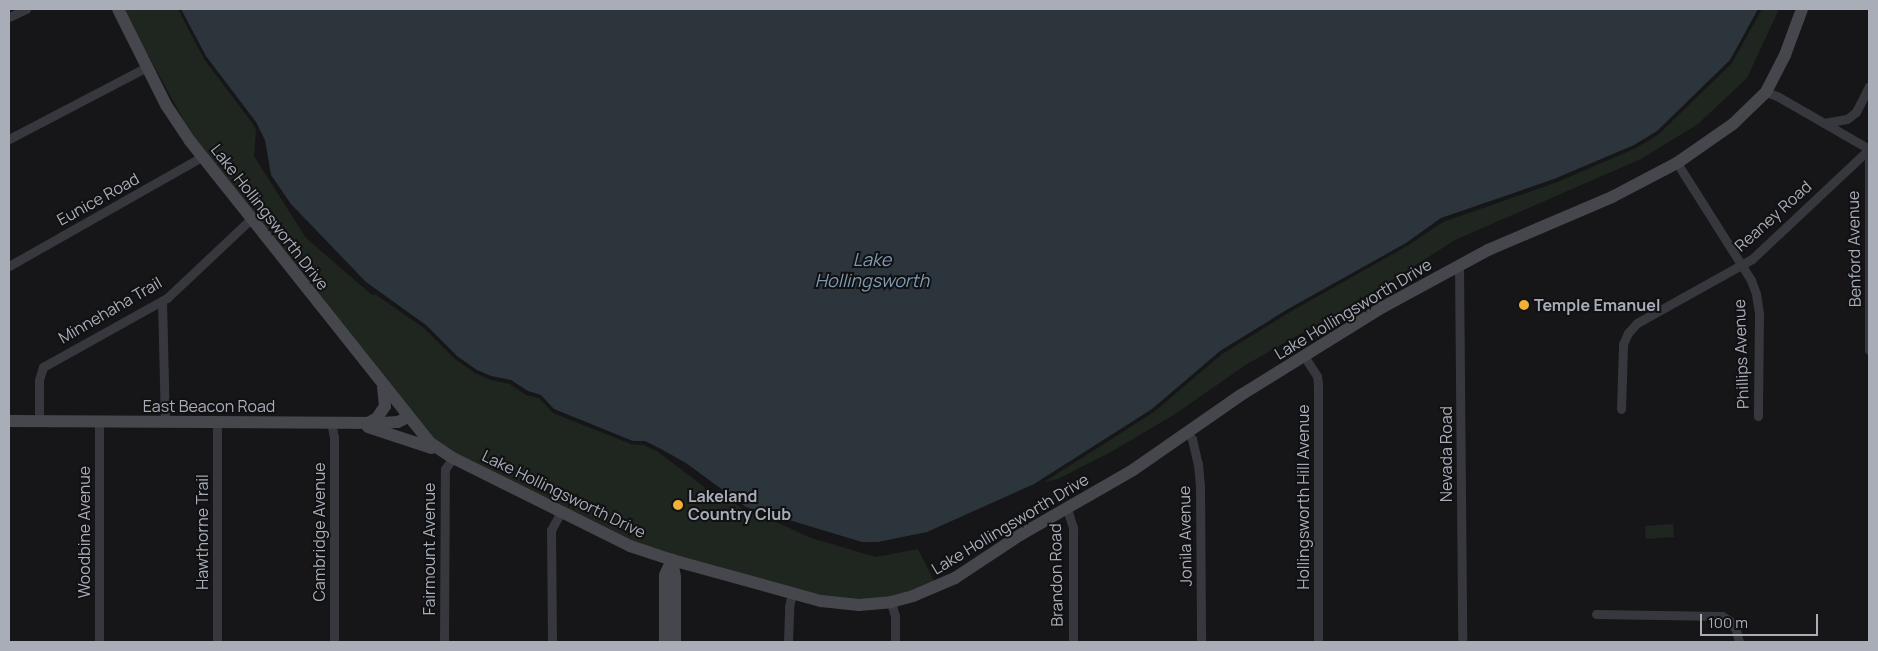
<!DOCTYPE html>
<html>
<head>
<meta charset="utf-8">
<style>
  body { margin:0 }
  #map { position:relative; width:1878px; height:651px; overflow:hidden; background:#161618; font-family:Manrope,sans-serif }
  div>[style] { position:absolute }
  .green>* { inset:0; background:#1e261f }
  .water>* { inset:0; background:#2c353c }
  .street>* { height:9px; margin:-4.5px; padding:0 4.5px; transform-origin:4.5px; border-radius:4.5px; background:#37383d }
  .secondary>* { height:12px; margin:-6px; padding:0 6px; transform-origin:6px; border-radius:6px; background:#45474d }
  .dots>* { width:14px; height:14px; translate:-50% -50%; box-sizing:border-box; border:2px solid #111113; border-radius:50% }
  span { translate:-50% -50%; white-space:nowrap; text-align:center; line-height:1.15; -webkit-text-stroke:4px #111113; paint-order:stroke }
  .street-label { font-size:16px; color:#a8adb8 }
  .poi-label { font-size:16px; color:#a8adb8; font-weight:700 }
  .left { translate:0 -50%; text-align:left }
  .water-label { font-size:18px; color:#7f9bb3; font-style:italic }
  .frame { position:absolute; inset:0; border:10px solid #a8adb8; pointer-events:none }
  .scale { position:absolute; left:1700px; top:614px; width:118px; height:22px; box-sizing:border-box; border:2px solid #a8adb8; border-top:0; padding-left:6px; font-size:15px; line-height:18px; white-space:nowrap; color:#a8adb8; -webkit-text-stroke:4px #111113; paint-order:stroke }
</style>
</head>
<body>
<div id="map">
  <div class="green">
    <div style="clip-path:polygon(123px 9px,178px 9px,204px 59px,253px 124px,256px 130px,254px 156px,306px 238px,372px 295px,375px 294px,424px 328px,455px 359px,475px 373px,491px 380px,510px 384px,526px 395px,539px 398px,553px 413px,563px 417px,631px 444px,644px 445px,657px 451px,708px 490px,731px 500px,745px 511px,774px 521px,811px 538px,876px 557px,918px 549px,935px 583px,890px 597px,860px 600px,822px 596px,676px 556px,631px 541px,455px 454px,431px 438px,211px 162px,184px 121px)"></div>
    <div style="clip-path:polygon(1762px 9px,1779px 9px,1747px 78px,1698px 124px,1641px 159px,1455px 240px,1364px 298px,1247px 364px,1175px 414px,1111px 452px,1058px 479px,1044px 482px,1154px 412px,1222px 354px,1290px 312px,1407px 246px,1443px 222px,1555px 183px,1636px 148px,1659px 134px,1732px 63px)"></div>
    <div style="clip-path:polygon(1673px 524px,1674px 537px,1646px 539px,1645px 526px)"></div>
  </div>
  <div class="water">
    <div style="clip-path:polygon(181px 9px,1758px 9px,1730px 60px,1657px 131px,1634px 145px,1554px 179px,1441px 218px,1406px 243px,1288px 309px,1220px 351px,1152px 409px,1034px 484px,927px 532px,878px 542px,862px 542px,746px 507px,686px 463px,661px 449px,645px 441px,633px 441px,554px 409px,541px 395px,528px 391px,511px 380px,491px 376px,477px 370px,457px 356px,426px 325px,366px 282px,291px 204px,271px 175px,265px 140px,256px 122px,206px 56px)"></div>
  </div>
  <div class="street">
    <div style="left:9px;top:17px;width:19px;rotate:-25deg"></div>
    <div style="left:1766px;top:92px;width:12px;rotate:20deg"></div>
    <div style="left:1777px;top:96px;width:106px;rotate:29.9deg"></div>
    <div style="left:1824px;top:123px;width:23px;rotate:-10deg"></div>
    <div style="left:1847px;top:119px;width:11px;rotate:-38deg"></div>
    <div style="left:1856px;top:112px;width:29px;rotate:-63deg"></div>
    <div style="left:9px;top:139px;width:156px;rotate:-27.6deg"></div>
    <div style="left:1869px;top:149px;width:201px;rotate:90deg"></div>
    <div style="left:1677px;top:163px;width:138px;rotate:57.7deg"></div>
    <div style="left:1751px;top:280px;width:15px;rotate:70deg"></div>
    <div style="left:1756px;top:294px;width:20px;rotate:81deg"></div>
    <div style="left:1759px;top:314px;width:102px;rotate:90.6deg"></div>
    <div style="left:1459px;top:265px;width:377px;rotate:89.5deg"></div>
    <div style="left:9px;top:266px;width:222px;rotate:-29.5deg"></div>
    <div style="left:162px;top:301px;width:120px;rotate:88.6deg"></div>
    <div style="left:1304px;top:356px;width:24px;rotate:57deg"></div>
    <div style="left:1317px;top:376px;width:8px;rotate:83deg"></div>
    <div style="left:1318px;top:384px;width:258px;rotate:90deg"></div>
    <div style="left:1621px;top:409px;width:65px;rotate:-88.2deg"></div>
    <div style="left:1623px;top:344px;width:12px;rotate:-66deg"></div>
    <div style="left:1628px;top:333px;width:13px;rotate:-48deg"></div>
    <div style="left:1637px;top:323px;width:132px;rotate:-29.1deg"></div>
    <div style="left:1752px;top:259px;width:161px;rotate:-43.2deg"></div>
    <div style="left:39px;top:421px;width:41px;rotate:-90deg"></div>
    <div style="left:39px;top:380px;width:14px;rotate:-73deg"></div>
    <div style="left:43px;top:367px;width:142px;rotate:-29.1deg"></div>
    <div style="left:167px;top:298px;width:117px;rotate:-43.3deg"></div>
    <div style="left:99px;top:422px;width:220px;rotate:90deg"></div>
    <div style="left:331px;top:422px;width:15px;rotate:79deg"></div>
    <div style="left:334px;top:437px;width:205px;rotate:90deg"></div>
    <div style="left:1187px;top:432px;width:9px;rotate:54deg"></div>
    <div style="left:1192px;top:439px;width:26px;rotate:77deg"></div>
    <div style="left:1198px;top:464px;width:21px;rotate:85deg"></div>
    <div style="left:1200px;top:485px;width:157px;rotate:89.6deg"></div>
    <div style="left:1067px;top:509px;width:20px;rotate:72deg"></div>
    <div style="left:1073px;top:528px;width:114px;rotate:90deg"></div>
    <div style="left:891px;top:602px;width:15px;rotate:74deg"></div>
    <div style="left:895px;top:616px;width:26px;rotate:90deg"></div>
    <div style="left:1596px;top:614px;width:126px;rotate:0.9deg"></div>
    <div style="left:1722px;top:616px;width:9px;rotate:32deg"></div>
    <div style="left:1730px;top:621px;width:11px;rotate:56deg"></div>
    <div style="left:1736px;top:630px;width:12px;rotate:76deg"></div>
    <div style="left:217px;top:642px;width:221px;rotate:-90deg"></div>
    <div style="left:444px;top:642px;width:173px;rotate:-89.7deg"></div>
    <div style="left:445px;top:469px;width:14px;rotate:-54deg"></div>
    <div style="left:552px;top:642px;width:112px;rotate:-90.5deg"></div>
    <div style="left:551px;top:530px;width:21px;rotate:-61deg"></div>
    <div style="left:788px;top:642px;width:35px;rotate:-88deg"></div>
    <div style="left:789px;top:607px;width:14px;rotate:-78deg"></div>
  </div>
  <div class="secondary">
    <div style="left:118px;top:9px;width:107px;rotate:63.4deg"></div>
    <div style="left:166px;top:105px;width:43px;rotate:56.3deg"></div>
    <div style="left:190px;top:141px;width:384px;rotate:51.5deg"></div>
    <div style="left:429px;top:442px;width:29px;rotate:34deg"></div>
    <div style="left:453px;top:458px;width:198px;rotate:26.4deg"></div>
    <div style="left:630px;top:546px;width:44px;rotate:18.4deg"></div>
    <div style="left:672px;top:560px;width:155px;rotate:15.4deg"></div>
    <div style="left:821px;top:601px;width:38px;rotate:6deg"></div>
    <div style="left:859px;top:605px;width:32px;rotate:-5deg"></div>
    <div style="left:891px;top:602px;width:23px;rotate:-15deg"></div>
    <div style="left:913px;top:596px;width:46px;rotate:-23.2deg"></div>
    <div style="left:955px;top:578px;width:78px;rotate:-33.5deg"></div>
    <div style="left:1020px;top:535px;width:130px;rotate:-29.9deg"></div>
    <div style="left:1133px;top:470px;width:131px;rotate:-34.8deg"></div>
    <div style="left:1241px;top:395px;width:167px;rotate:-31.8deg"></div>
    <div style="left:1383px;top:307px;width:119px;rotate:-28.5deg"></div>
    <div style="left:1488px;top:250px;width:135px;rotate:-23.1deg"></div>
    <div style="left:1612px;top:197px;width:73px;rotate:-27.6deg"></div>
    <div style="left:1677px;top:163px;width:68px;rotate:-34.9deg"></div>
    <div style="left:1733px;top:124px;width:46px;rotate:-44.1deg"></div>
    <div style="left:1766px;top:92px;width:42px;rotate:-62.8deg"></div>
    <div style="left:1785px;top:55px;width:49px;rotate:-69.7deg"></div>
    <div style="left:9px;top:421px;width:373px;rotate:0.3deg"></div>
    <div style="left:382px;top:423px;width:16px;rotate:-4deg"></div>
    <div style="left:398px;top:422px;width:11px;rotate:-27deg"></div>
    <div style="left:368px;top:423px;width:10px;rotate:-29deg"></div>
    <div style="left:377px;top:418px;width:14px;rotate:-56deg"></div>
    <div style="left:385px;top:406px;width:19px;rotate:-96deg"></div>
    <div style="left:368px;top:427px;width:67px;rotate:18.2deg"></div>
    <div style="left:672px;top:560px;width:17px;rotate:80deg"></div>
    <div style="left:675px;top:577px;width:65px;rotate:90deg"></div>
    <div style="left:665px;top:642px;width:67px;rotate:-90deg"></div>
    <div style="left:665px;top:575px;width:17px;rotate:-65deg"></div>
  </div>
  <div class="dots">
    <div style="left:1524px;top:305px;background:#f2b134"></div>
    <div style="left:678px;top:505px;background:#f2b134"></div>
  </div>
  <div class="street-label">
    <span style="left:98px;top:199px;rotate:-29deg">Eunice Road</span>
    <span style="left:1773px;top:216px;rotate:-42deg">Reaney Road</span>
    <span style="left:270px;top:217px;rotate:52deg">Lake Hollingsworth Drive</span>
    <span style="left:1854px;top:249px;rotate:-91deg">Benford Avenue</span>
    <span style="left:1353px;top:309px;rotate:-31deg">Lake Hollingsworth Drive</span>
    <span style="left:110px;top:310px;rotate:-30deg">Minnehaha Trail</span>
    <span style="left:1741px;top:354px;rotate:-92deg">Phillips Avenue</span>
    <span style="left:209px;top:406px">East Beacon Road</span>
    <span style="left:1446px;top:454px;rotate:-90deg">Nevada Road</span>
    <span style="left:564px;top:494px;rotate:26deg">Lake Hollingsworth Drive</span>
    <span style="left:1303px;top:497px;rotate:-90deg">Hollingsworth Hill Avenue</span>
    <span style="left:1010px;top:524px;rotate:-31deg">Lake Hollingsworth Drive</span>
    <span style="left:84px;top:532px;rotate:-90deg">Woodbine Avenue</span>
    <span style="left:202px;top:532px;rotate:-90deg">Hawthorne Trail</span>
    <span style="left:319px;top:532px;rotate:-90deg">Cambridge Avenue</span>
    <span style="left:1185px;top:536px;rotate:-91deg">Jonila Avenue</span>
    <span style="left:429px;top:549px;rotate:-90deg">Fairmount Avenue</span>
    <span style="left:1056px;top:575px;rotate:-91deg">Brandon Road</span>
  </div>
  <div class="poi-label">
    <span class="left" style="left:1534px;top:305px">Temple Emanuel</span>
    <span class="left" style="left:688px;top:505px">Lakeland<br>Country Club</span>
  </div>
  <div class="water-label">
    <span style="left:872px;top:270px">Lake<br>Hollingsworth</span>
  </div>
  <div class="frame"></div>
  <div class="scale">100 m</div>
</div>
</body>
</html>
